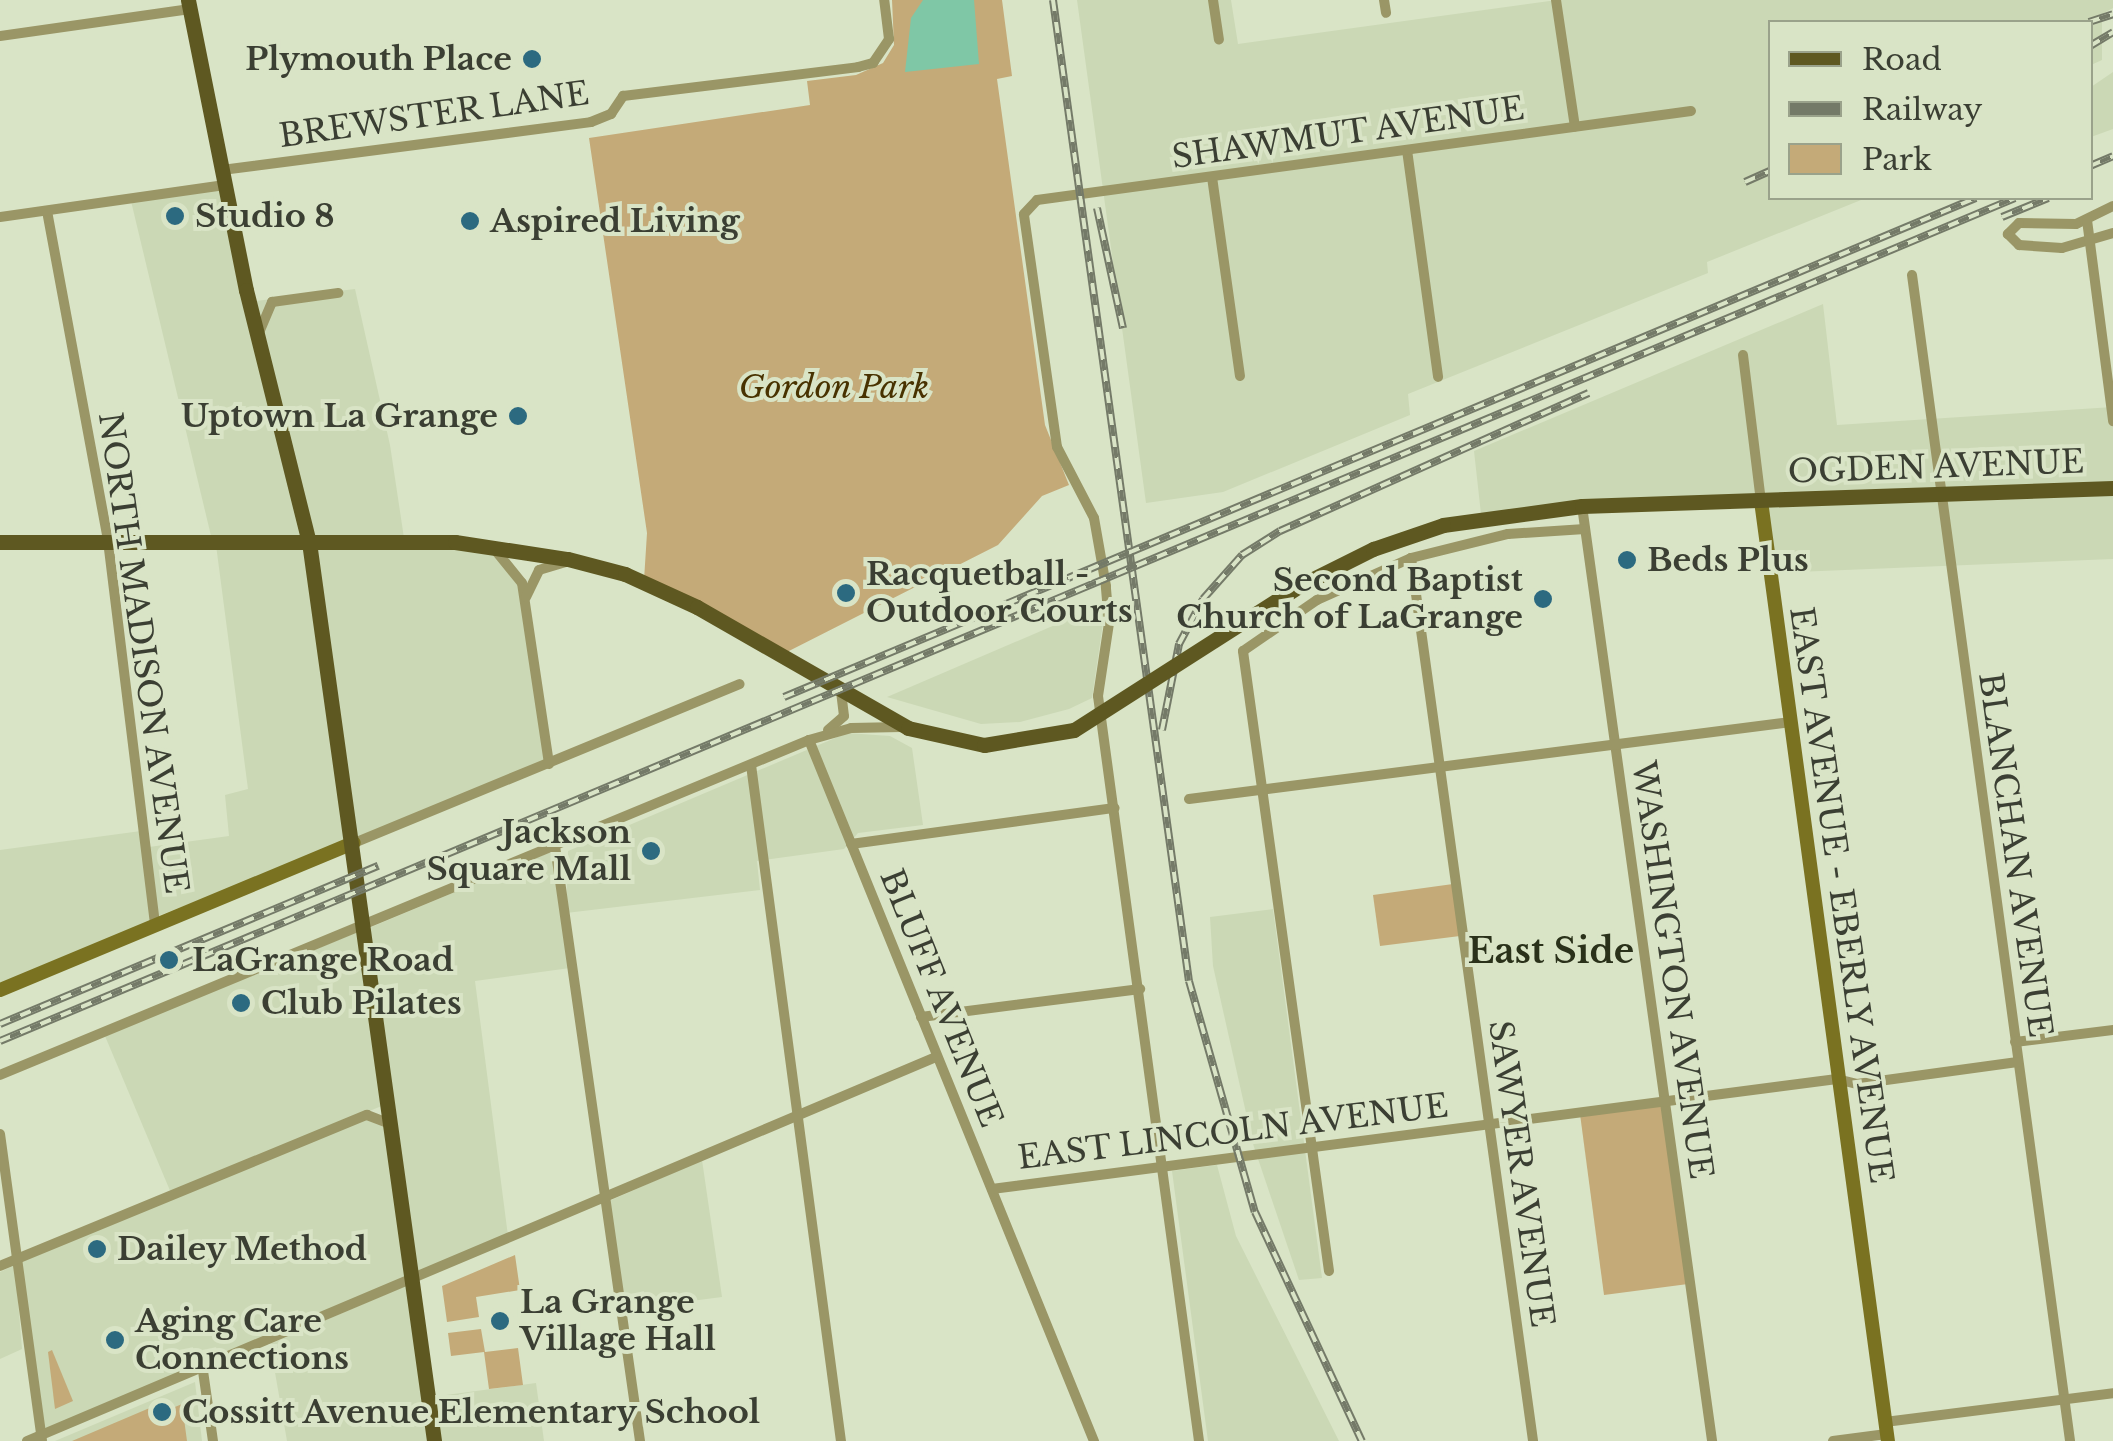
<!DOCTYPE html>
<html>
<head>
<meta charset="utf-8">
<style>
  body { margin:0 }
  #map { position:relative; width:2113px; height:1441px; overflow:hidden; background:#d9e4c6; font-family:"Libre Baskerville",serif }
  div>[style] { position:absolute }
  .built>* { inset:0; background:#cbd8b5 }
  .green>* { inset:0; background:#c4aa78 }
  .water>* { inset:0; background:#7fc7a6 }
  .street>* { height:10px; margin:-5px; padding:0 5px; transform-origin:5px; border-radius:5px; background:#9a9666 }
  .secondary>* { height:14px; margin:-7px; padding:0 7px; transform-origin:7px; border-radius:7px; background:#7a7221 }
  .primary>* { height:15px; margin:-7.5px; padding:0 7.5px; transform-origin:7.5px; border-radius:7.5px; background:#5e5821 }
  .rail>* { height:8px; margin-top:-4px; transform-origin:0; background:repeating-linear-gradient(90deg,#d9e4c6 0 11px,#747a68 0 22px); box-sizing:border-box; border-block:2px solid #747a68 }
  .primary-bridge>* { height:15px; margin:-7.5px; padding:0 7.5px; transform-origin:7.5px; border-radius:7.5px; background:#5e5821 }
  .dots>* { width:28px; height:28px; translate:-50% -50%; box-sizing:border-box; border:5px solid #d9e4c6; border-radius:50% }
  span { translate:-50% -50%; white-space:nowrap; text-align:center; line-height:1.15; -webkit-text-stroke:8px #d9e4c6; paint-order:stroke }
  .poi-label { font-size:32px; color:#3b3f33; font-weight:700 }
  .right { translate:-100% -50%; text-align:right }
  .left { translate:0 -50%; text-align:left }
  .street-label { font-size:32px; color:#3b3f33 }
  .park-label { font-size:32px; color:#483200; font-style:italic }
  .neighbourhood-label { font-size:35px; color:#2a311a; font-weight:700 }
  .legend { position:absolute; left:1768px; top:20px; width:325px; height:180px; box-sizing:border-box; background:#d9e4c6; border:2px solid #9aa28b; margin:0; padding:12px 18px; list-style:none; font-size:30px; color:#3b3f33 }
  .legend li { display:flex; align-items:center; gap:20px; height:50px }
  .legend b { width:50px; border:2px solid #9aa28b }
</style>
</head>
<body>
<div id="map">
  <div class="built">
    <div style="clip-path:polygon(1077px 0,1231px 0,1238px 44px,1557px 0,2113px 0,2113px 8px,2102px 14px,2102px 60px,2091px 65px,2090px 22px,1770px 22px,1770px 198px,1866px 198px,1707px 262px,1708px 273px,1408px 394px,1410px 415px,1223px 492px,1146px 503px)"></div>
    <div style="clip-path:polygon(2113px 72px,2113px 129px,2091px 137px,2091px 87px)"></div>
    <div style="clip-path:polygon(222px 189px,305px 540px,212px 540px,131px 201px)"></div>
    <div style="clip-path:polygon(355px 289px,390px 445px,404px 538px,312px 538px,256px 301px)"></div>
    <div style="clip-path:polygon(1823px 304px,1837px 425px,2113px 407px,2113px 559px,1771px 573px,1761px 501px,1481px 514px,1474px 451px)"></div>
    <div style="clip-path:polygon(216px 545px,308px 547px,350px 841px,158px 916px,149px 847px,229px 836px,225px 795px,248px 789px)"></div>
    <div style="clip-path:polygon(314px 547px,489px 549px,522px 583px,548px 762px,356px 840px)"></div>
    <div style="clip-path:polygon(1106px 603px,1092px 698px,1069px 709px,1020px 722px,981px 724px,887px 697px)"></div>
    <div style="clip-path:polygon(847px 733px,890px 736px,912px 748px,923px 825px,858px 833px,844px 849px,757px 861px,760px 890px,566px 913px,568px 851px)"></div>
    <div style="clip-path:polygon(141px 831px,152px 923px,0 986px,0 850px)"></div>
    <div style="clip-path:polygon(553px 851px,570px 968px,475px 981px,508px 1236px,417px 1274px,369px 928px)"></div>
    <div style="clip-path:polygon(1273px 909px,1322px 1278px,1299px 1280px,1253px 1144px,1213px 966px,1210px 917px)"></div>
    <div style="clip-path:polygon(360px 931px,384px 1105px,171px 1193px,105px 1036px)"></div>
    <div style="clip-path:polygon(378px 1114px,390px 1126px,409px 1278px,42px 1434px,21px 1262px)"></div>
    <div style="clip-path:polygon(702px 1160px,722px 1297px,622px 1310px,607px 1202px)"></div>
    <div style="clip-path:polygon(1217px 1165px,1236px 1236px,1339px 1441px,1208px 1441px,1172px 1171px)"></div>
    <div style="clip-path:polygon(15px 1265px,22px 1349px,0 1359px,0 1272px)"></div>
    <div style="clip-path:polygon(410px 1284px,431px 1441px,287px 1441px,270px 1344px)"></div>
    <div style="clip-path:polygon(195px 1382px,202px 1441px,55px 1441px)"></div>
    <div style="clip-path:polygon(536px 1383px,544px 1441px,437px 1441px,431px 1397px)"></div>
  </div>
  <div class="green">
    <div style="clip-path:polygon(892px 0,1002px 0,1012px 76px,997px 79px,1045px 425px,1069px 485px,1042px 496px,998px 545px,783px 654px,644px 580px,647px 533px,589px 138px,810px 105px,807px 81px,856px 75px,883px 63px,894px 45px)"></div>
    <div style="clip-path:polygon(1453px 884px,1460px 936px,1380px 946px,1373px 895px)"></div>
    <div style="clip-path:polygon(1663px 1103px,1688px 1284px,1604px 1295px,1580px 1114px)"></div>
    <div style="clip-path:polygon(515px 1255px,520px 1290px,476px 1297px,479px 1317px,447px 1322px,442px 1286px)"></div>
    <div style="clip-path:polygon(481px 1329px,485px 1352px,518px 1348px,523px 1385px,489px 1389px,484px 1352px,451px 1356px,448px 1333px)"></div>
    <div style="clip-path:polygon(52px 1350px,73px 1401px,55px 1409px,48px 1352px)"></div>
    <div style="clip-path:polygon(182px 1404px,187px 1441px,72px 1441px,152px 1407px,156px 1415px)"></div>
  </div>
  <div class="water">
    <div style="clip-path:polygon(923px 0,974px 0,979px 64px,905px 72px,911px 18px)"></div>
  </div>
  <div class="street">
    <div style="left:1213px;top:0;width:40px;rotate:81.5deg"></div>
    <div style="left:1384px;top:0;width:13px;rotate:81deg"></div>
    <div style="left:1556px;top:0;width:128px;rotate:81.5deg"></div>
    <div style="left:0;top:36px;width:192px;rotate:-8.1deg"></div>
    <div style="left:1407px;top:150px;width:229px;rotate:82.2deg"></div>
    <div style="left:222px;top:170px;width:372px;rotate:-7.4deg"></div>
    <div style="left:591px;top:122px;width:22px;rotate:-22deg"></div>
    <div style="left:611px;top:114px;width:22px;rotate:-56deg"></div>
    <div style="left:623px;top:96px;width:237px;rotate:-7deg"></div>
    <div style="left:858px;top:67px;width:16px;rotate:-15deg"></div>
    <div style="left:873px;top:63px;width:29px;rotate:-56deg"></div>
    <div style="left:889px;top:39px;width:39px;rotate:-97deg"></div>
    <div style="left:1212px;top:177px;width:201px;rotate:82deg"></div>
    <div style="left:2113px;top:206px;width:41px;rotate:154.1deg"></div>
    <div style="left:2076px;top:224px;width:57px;rotate:-179deg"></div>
    <div style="left:2019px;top:223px;width:16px;rotate:135deg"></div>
    <div style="left:2008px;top:234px;width:16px;rotate:45deg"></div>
    <div style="left:2019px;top:245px;width:43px;rotate:4deg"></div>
    <div style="left:2062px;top:248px;width:53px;rotate:-16.4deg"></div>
    <div style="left:47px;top:211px;width:336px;rotate:79.5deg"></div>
    <div style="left:108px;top:541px;width:388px;rotate:83deg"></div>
    <div style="left:0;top:217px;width:227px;rotate:-8.1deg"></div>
    <div style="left:2087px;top:220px;width:203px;rotate:82.6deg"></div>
    <div style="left:1912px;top:275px;width:1177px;rotate:82.28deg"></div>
    <div style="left:258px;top:335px;width:36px;rotate:-67deg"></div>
    <div style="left:272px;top:302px;width:67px;rotate:-7.8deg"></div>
    <div style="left:1743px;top:355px;width:147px;rotate:83deg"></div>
    <div style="left:1582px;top:506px;width:944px;rotate:82.08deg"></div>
    <div style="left:496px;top:551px;width:41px;rotate:50.9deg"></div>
    <div style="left:522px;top:583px;width:183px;rotate:81.5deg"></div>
    <div style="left:1411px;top:558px;width:891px;rotate:82.13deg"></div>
    <div style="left:526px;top:597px;width:30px;rotate:-64deg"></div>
    <div style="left:539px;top:570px;width:27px;rotate:-17deg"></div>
    <div style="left:828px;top:730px;width:21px;rotate:-41deg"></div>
    <div style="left:844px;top:716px;width:25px;rotate:-97deg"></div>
    <div style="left:809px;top:740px;width:757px;rotate:67.88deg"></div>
    <div style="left:751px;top:765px;width:682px;rotate:82.42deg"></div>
    <div style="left:1189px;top:799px;width:607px;rotate:-7.29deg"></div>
    <div style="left:354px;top:843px;width:417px;rotate:-22.4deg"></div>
    <div style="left:851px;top:844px;width:266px;rotate:-7.8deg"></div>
    <div style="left:555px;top:846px;width:601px;rotate:81.87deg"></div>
    <div style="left:921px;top:1017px;width:221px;rotate:-7.3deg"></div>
    <div style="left:2015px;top:1042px;width:99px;rotate:-7deg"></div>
    <div style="left:0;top:1075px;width:876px;rotate:-22.49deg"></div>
    <div style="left:809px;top:740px;width:44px;rotate:-15.9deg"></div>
    <div style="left:851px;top:728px;width:50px;rotate:-1.1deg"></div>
    <div style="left:0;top:1134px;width:309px;rotate:82.2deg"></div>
    <div style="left:992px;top:1189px;width:852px;rotate:-7.42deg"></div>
    <div style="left:1837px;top:1079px;width:21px;rotate:14deg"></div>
    <div style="left:1857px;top:1084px;width:162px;rotate:-7.8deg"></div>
    <div style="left:0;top:1266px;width:397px;rotate:-22.4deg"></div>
    <div style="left:367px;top:1115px;width:26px;rotate:21deg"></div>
    <div style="left:1329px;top:1271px;width:626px;rotate:-97.9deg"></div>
    <div style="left:1243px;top:651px;width:90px;rotate:-34.6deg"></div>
    <div style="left:1317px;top:600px;width:103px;rotate:-24.1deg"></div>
    <div style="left:1411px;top:558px;width:100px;rotate:-13.9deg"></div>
    <div style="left:1508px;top:534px;width:77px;rotate:-3.7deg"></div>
    <div style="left:203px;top:1371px;width:71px;rotate:81.9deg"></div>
    <div style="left:1885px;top:1422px;width:230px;rotate:-7.2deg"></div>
    <div style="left:27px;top:1441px;width:987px;rotate:-22.9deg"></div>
    <div style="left:1199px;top:1441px;width:752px;rotate:-97.72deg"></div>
    <div style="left:1098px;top:696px;width:74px;rotate:-81.4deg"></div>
    <div style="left:1109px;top:623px;width:37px;rotate:-95deg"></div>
    <div style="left:1106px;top:586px;width:69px;rotate:-100deg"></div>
    <div style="left:1094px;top:518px;width:80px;rotate:-117.5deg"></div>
    <div style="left:1057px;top:447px;width:235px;rotate:-98.1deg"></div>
    <div style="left:1024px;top:214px;width:19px;rotate:-47deg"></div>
    <div style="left:1037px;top:200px;width:660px;rotate:-7.75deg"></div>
    <div style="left:1833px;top:1441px;width:54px;rotate:-7.4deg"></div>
  </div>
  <div class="secondary">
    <div style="left:1761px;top:501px;width:949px;rotate:82.31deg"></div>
    <div style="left:0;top:990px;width:383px;rotate:-22.6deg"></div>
  </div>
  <div class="primary">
    <div style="left:188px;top:0;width:296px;rotate:78.7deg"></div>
    <div style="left:246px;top:290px;width:260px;rotate:76deg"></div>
    <div style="left:309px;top:542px;width:908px;rotate:82.08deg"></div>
    <div style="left:1443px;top:525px;width:140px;rotate:-7.8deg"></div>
    <div style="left:1582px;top:506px;width:531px;rotate:-1.94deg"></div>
    <div style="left:0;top:542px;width:455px"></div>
    <div style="left:455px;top:542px;width:114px;rotate:8.6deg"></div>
    <div style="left:568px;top:559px;width:59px;rotate:14.7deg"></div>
    <div style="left:625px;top:574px;width:79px;rotate:24.6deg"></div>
    <div style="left:697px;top:607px;width:243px;rotate:29.8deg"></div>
    <div style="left:908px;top:728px;width:78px;rotate:12.6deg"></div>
  </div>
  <div class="rail">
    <div style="left:1053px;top:0;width:990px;rotate:82.11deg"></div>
    <div style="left:1189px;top:981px;width:240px;rotate:74.1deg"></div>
    <div style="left:1255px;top:1212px;width:253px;rotate:65deg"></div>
    <div style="left:2089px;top:22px;width:25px;rotate:-18deg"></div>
    <div style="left:2090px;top:46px;width:27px;rotate:-31deg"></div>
    <div style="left:2090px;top:166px;width:25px;rotate:-23deg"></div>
    <div style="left:1745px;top:182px;width:27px;rotate:-24deg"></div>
    <div style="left:1097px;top:208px;width:123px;rotate:77.8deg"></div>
    <div style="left:2002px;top:217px;width:50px;rotate:-22.4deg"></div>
    <div style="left:784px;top:697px;width:1292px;rotate:-22.72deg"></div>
    <div style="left:1162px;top:730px;width:88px;rotate:-78.8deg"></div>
    <div style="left:1179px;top:644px;width:51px;rotate:-61.9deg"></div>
    <div style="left:1203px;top:599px;width:59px;rotate:-48.4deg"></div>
    <div style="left:1242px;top:555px;width:45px;rotate:-32.3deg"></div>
    <div style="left:1280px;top:531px;width:338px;rotate:-24.1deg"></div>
    <div style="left:0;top:1024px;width:410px;rotate:-22.7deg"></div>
    <div style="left:0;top:1041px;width:2184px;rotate:-22.7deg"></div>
  </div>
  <div class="primary-bridge">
    <div style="left:984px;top:745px;width:91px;rotate:-9.5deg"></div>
    <div style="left:1074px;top:730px;width:267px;rotate:-32.6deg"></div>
    <div style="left:1299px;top:586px;width:83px;rotate:-26.6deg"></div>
    <div style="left:1373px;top:549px;width:74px;rotate:-18.9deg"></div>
  </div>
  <div class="dots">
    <div style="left:532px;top:59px;background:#2c6a80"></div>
    <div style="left:175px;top:216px;background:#2c6a80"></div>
    <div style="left:470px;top:221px;background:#2c6a80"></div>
    <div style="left:518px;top:416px;background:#2c6a80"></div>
    <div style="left:1627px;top:560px;background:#2c6a80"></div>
    <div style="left:846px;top:593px;background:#2c6a80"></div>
    <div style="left:1543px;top:599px;background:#2c6a80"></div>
    <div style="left:651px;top:851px;background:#2c6a80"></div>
    <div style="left:169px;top:960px;background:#2c6a80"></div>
    <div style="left:241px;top:1003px;background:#2c6a80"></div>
    <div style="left:97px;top:1249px;background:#2c6a80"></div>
    <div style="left:500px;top:1321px;background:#2c6a80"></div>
    <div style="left:115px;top:1340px;background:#2c6a80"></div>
    <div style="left:162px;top:1412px;background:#2c6a80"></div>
  </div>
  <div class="poi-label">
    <span class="right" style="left:512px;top:59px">Plymouth Place</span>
    <span class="left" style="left:195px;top:216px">Studio 8</span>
    <span class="left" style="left:490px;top:221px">Aspired Living</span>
    <span class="right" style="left:498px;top:416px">Uptown La Grange</span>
    <span class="left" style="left:1647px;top:560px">Beds Plus</span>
    <span class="left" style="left:866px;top:593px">Racquetball -<br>Outdoor Courts</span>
    <span class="right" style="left:1523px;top:599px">Second Baptist<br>Church of LaGrange</span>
    <span class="right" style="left:631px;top:851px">Jackson<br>Square Mall</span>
    <span class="left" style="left:192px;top:960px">LaGrange Road</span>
    <span class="left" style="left:261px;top:1003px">Club Pilates</span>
    <span class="left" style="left:117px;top:1249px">Dailey Method</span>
    <span class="left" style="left:520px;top:1321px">La Grange<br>Village Hall</span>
    <span class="left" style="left:135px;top:1340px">Aging Care<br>Connections</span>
    <span class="left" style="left:182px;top:1412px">Cossitt Avenue Elementary School</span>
  </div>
  <div class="street-label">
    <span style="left:434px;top:115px;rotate:-8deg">BREWSTER LANE</span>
    <span style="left:1348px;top:133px;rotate:-8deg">SHAWMUT AVENUE</span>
    <span style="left:1936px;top:467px;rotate:-2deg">OGDEN AVENUE</span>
    <span style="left:143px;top:653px;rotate:82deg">NORTH MADISON AVENUE</span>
    <span style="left:2015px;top:855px;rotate:82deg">BLANCHAN AVENUE</span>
    <span style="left:1841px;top:895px;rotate:82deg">EAST AVENUE - EBERLY AVENUE</span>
    <span style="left:1672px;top:970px;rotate:82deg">WASHINGTON AVENUE</span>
    <span style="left:941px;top:998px;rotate:68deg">BLUFF AVENUE</span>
    <span style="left:1233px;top:1132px;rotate:-7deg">EAST LINCOLN AVENUE</span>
    <span style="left:1521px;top:1174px;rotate:82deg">SAWYER AVENUE</span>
  </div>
  <div class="park-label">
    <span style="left:834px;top:387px">Gordon Park</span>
  </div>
  <div class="neighbourhood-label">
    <span style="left:1551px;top:951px">East Side</span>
  </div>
  <ul class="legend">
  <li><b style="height:12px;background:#5e5821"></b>Road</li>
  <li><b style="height:12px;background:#747a68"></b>Railway</li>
  <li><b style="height:28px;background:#c4aa78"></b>Park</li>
  </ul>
</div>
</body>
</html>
